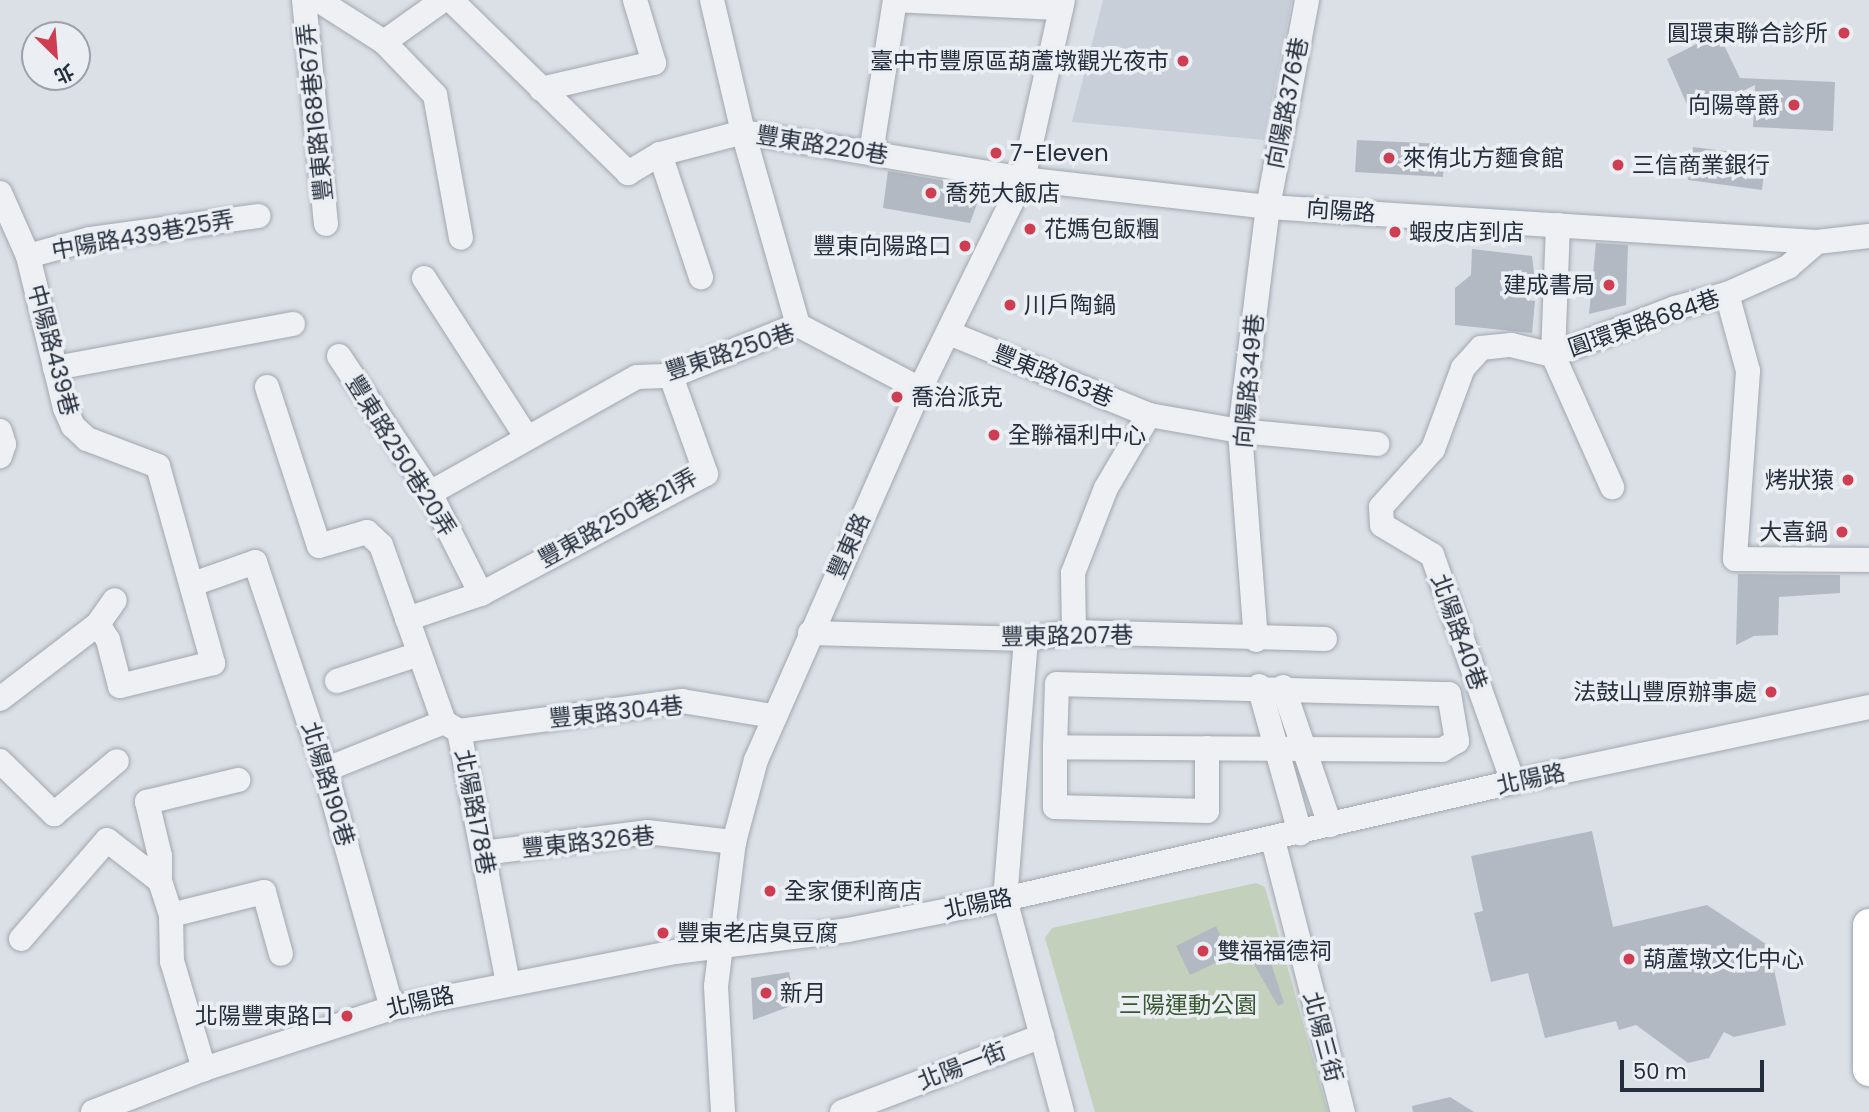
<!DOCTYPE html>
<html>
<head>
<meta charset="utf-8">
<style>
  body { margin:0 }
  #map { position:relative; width:1869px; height:1112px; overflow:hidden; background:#dbe0e6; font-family:Poppins,"Noto Sans TC",sans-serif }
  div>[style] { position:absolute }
  .built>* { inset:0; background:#c9cfd8 }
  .green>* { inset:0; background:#c2d0bc }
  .building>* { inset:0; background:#b3b9c3 }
  .roads { filter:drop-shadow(0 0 2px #a1a7b0) drop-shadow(0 0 2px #a1a7b0) }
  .minor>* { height:24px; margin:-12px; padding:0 12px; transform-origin:12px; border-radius:12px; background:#eef0f4 }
  .major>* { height:32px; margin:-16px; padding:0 16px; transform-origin:16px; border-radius:16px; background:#fff }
  .dots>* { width:19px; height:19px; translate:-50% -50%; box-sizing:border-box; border:4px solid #ebeff4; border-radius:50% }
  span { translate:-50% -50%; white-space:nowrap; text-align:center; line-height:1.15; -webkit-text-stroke:7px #ebeff4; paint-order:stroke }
  .poi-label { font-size:23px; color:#252e3c }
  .right { translate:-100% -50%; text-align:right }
  .left { translate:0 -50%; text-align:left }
  .street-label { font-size:23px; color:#252e3c }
  .park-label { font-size:23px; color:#3a5832 }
  .north { position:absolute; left:21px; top:21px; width:70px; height:70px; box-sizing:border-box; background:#ebeff4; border:2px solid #9ca2aa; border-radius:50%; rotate:155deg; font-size:19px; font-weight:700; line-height:28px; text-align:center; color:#252e3c }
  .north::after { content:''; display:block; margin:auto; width:24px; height:32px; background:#cf3d53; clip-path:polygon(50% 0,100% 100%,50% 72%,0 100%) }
  .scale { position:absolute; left:1620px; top:1060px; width:144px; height:32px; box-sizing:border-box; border:4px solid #252e3c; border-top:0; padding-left:9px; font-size:21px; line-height:24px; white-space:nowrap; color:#252e3c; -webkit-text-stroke:5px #ebeff4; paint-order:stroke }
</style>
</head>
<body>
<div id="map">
  <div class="built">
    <div style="clip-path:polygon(1103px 0,1292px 0,1264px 140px,1072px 122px)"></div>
  </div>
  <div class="green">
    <div style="clip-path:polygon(1256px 883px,1265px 887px,1328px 1112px,1095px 1112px,1045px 938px,1052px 928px)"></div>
  </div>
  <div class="building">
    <div style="clip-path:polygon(1718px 33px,1740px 78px,1835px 82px,1833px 131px,1753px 127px,1755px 85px,1692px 116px,1667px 59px)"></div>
    <div style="clip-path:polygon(1357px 140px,1445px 144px,1443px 177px,1355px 172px)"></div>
    <div style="clip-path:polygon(1693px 147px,1766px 156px,1762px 190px,1688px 180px)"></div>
    <div style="clip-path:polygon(888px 171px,975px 186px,978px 201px,970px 223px,883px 208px)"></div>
    <div style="clip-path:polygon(1596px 243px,1628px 245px,1626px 305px,1589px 314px)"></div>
    <div style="clip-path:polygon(1472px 249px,1532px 256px,1535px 282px,1526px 300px,1535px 301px,1532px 333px,1455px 325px,1455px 288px,1471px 275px)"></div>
    <div style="clip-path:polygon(1738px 574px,1840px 575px,1840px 593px,1779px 597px,1778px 635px,1754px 636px,1736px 645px)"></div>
    <div style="clip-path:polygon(1592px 831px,1613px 927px,1707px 905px,1769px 946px,1786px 1025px,1734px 1037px,1724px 1032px,1709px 1058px,1688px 1063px,1636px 1025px,1619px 1030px,1616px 1021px,1545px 1038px,1528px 973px,1491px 982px,1474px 913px,1483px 911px,1471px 856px)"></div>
    <div style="clip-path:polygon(1216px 926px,1230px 956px,1190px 975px,1176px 946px)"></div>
    <div style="clip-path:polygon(1247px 936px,1272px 966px,1284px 1003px,1278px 1006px,1240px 940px)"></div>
    <div style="clip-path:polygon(789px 972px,796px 1004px,753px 1020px,751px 978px)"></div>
    <div style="clip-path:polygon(1450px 1097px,1474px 1112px,1413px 1112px,1412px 1106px)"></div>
  </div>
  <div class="roads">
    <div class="minor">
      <div style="left:304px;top:0;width:225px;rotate:84.4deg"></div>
      <div style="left:318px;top:0;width:78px;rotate:32.5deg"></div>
      <div style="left:384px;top:42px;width:74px;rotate:46.1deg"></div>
      <div style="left:435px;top:95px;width:145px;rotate:79.7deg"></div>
      <div style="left:451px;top:0;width:248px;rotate:44.3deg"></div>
      <div style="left:628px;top:173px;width:37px;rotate:-31deg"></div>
      <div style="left:660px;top:154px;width:86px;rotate:-14.8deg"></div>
      <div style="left:743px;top:132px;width:284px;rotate:9.5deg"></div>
      <div style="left:1023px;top:179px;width:247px;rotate:6.5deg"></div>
      <div style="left:1268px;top:207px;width:550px;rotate:3.65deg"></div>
      <div style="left:1817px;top:242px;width:52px;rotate:-6.6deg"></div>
      <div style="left:712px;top:0;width:136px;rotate:76.8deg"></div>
      <div style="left:743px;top:132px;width:201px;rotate:74.1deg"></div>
      <div style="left:895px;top:0;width:166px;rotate:2.8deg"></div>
      <div style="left:384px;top:42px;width:72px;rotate:-35.4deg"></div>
      <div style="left:541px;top:89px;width:116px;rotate:-13deg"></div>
      <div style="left:654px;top:63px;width:66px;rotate:-106.8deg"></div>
      <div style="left:871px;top:153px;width:155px;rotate:-81.1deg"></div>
      <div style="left:660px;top:154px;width:130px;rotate:71.6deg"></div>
      <div style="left:0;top:193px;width:69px;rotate:66deg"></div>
      <div style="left:28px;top:256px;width:156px;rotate:76.3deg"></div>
      <div style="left:65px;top:408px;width:20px;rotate:66deg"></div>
      <div style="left:73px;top:426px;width:19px;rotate:43deg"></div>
      <div style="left:87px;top:439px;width:76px;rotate:20.8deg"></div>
      <div style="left:158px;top:466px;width:205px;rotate:74.4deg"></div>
      <div style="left:213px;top:663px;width:96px;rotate:166.1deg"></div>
      <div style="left:120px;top:686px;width:48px;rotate:-104.6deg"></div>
      <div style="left:108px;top:640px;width:19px;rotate:-122deg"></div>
      <div style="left:1558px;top:225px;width:130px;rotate:92.2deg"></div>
      <div style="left:1553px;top:355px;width:145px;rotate:65.9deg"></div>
      <div style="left:28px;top:256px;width:64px;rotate:-15.3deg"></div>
      <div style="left:90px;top:239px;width:170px;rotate:-7.8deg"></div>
      <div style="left:424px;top:278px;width:188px;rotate:57.2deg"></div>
      <div style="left:1727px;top:294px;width:80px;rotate:74.7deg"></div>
      <div style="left:1748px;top:371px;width:188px;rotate:94deg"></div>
      <div style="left:1735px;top:559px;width:134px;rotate:0.4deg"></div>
      <div style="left:949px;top:333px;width:216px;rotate:22.3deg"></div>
      <div style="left:1149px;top:415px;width:92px;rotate:10deg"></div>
      <div style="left:1240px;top:431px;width:138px;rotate:5.4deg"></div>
      <div style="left:339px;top:356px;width:164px;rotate:56.4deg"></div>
      <div style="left:430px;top:493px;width:113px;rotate:63.2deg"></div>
      <div style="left:55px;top:368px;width:242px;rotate:-10.5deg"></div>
      <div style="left:267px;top:387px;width:167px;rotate:71.9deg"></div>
      <div style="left:319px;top:546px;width:50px;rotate:-16.3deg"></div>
      <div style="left:367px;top:532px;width:19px;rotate:43deg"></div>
      <div style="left:381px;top:545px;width:188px;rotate:70.4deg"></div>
      <div style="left:444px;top:722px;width:17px;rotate:31deg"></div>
      <div style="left:459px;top:731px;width:256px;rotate:79deg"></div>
      <div style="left:0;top:431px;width:14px;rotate:73deg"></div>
      <div style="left:4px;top:444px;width:13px;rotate:108deg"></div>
      <div style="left:430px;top:493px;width:237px;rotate:-29.3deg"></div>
      <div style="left:637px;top:377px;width:34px;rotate:-2deg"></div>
      <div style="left:671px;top:376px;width:137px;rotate:-21.9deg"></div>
      <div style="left:798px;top:325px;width:138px;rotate:27.7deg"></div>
      <div style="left:193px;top:584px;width:66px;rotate:-19.5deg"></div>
      <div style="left:255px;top:562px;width:219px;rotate:71.4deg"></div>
      <div style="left:325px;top:770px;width:247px;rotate:74.3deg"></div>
      <div style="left:407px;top:619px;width:78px;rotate:-18.7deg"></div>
      <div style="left:481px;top:594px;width:255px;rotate:-28.1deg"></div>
      <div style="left:706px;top:474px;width:104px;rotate:-109.7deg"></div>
      <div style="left:1074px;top:632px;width:59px;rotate:-91deg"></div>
      <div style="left:1073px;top:573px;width:91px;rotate:-68.8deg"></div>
      <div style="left:1106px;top:488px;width:85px;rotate:-59.5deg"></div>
      <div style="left:810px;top:633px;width:216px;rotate:1.6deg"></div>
      <div style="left:1026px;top:639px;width:49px;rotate:-8.3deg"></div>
      <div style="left:1074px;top:632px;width:251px;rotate:1.6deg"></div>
      <div style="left:1026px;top:639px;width:261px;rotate:94.6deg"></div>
      <div style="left:1005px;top:899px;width:220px;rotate:75deg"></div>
      <div style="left:1256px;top:640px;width:210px;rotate:-94.4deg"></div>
      <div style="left:1240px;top:431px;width:226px;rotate:-82.9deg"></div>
      <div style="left:1268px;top:207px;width:211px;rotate:-79.3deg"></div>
      <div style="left:337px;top:681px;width:86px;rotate:-18.2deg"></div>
      <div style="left:1057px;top:684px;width:392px;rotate:1.5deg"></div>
      <div style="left:1449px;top:694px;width:48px;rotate:80.3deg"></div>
      <div style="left:1457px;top:741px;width:17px;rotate:149deg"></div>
      <div style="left:1442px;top:750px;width:387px;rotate:-179.6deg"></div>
      <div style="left:1055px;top:747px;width:63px;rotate:-88.2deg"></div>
      <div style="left:1259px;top:686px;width:153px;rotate:74.4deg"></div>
      <div style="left:1283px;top:687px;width:146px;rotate:71.2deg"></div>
      <div style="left:0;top:699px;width:123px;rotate:-37.4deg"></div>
      <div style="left:98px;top:624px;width:29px;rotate:-55deg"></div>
      <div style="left:459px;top:731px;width:225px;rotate:-7.7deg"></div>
      <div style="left:682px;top:701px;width:92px;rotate:9.4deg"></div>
      <div style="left:1055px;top:747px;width:60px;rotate:90deg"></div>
      <div style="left:1055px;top:807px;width:152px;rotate:1.5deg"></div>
      <div style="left:1207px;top:811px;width:63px;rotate:-90deg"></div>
      <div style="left:0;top:761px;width:76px;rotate:44.5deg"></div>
      <div style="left:54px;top:814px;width:82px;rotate:-40.1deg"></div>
      <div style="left:325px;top:770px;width:128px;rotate:-22deg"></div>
      <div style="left:1513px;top:782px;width:241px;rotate:-109.6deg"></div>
      <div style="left:1432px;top:555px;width:58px;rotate:-149deg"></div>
      <div style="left:1382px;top:525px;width:18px;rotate:-93deg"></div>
      <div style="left:1381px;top:507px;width:78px;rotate:-48.1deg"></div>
      <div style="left:1433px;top:449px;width:86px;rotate:-69.7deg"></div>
      <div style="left:1463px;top:368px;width:27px;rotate:-48deg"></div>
      <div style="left:1481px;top:348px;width:30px;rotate:-6deg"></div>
      <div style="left:1511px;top:345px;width:43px;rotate:13.4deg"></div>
      <div style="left:1553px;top:355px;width:131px;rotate:-21.1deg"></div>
      <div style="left:1675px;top:308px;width:54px;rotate:-15.1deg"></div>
      <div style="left:1727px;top:294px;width:67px;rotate:-23.9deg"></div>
      <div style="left:1788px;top:267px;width:38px;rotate:-41deg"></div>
      <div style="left:1273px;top:840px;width:281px;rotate:75.6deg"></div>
      <div style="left:483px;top:853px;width:165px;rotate:-7.3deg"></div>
      <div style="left:647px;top:832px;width:88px;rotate:6.6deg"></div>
      <div style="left:160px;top:881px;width:25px;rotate:-90deg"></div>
      <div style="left:160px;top:856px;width:56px;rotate:-103.5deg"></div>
      <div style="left:147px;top:802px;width:94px;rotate:-13.6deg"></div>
      <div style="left:171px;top:915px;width:96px;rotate:-13.9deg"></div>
      <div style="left:264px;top:892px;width:64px;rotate:74.7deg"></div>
      <div style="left:21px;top:939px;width:131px;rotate:-49deg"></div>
      <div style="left:107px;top:840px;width:67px;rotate:37.7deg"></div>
      <div style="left:160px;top:881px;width:36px;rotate:72deg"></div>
      <div style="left:171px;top:915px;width:46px;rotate:88.8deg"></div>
      <div style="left:172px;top:961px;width:113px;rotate:73.5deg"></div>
      <div style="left:93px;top:1112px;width:119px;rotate:-21.2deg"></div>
      <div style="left:204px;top:1069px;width:198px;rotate:-18deg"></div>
      <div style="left:392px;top:1008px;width:288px;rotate:-11.2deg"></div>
      <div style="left:675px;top:952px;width:174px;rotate:-7.2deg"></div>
      <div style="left:848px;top:930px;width:160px;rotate:-11.2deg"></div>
      <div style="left:1005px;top:899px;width:521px;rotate:-12.97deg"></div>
      <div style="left:1513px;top:782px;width:364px;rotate:-11.9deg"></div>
      <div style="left:723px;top:1112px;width:126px;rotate:-93.2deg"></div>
      <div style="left:716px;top:986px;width:145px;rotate:-82.9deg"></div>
      <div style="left:734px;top:842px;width:85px;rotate:-75deg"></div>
      <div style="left:756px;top:760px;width:406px;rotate:-66.2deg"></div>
      <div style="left:920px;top:389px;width:234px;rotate:-63.9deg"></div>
      <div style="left:1023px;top:179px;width:183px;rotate:-77.4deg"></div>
      <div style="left:842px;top:1112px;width:214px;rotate:-20.8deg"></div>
    </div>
    <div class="major">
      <div style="left:1869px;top:925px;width:145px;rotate:90deg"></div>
    </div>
  </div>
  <div class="dots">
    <div style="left:1844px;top:33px;background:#cf3d53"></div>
    <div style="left:1183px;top:61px;background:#cf3d53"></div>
    <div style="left:1794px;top:105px;background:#cf3d53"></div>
    <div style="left:996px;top:153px;background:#cf3d53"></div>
    <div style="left:1389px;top:158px;background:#cf3d53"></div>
    <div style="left:1618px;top:165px;background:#cf3d53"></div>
    <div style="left:931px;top:193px;background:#cf3d53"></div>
    <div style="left:1030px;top:229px;background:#cf3d53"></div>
    <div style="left:1395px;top:232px;background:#cf3d53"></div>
    <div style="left:965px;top:246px;background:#cf3d53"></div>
    <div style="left:1609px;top:285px;background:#cf3d53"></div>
    <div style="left:1010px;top:305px;background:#cf3d53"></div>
    <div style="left:897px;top:397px;background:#cf3d53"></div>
    <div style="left:994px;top:435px;background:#cf3d53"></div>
    <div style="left:1848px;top:480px;background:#cf3d53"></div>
    <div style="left:1842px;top:532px;background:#cf3d53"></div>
    <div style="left:1771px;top:692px;background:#cf3d53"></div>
    <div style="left:770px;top:891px;background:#cf3d53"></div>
    <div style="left:663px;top:933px;background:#cf3d53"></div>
    <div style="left:1203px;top:951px;background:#cf3d53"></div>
    <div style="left:1629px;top:959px;background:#cf3d53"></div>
    <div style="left:766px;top:993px;background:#cf3d53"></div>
    <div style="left:347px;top:1016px;background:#cf3d53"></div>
  </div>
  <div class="poi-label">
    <span class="right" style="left:1828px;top:33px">圓環東聯合診所</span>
    <span class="right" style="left:1169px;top:61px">臺中市豐原區葫蘆墩觀光夜市</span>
    <span class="right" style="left:1780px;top:105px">向陽尊爵</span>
    <span class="left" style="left:1010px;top:153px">7-Eleven</span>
    <span class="left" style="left:1403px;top:158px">來侑北方麵食館</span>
    <span class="left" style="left:1632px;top:165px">三信商業銀行</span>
    <span class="left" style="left:945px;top:193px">喬苑大飯店</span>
    <span class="left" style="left:1044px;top:229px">花媽包飯糰</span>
    <span class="left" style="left:1409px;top:232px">蝦皮店到店</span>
    <span class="right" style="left:951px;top:246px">豐東向陽路口</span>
    <span class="right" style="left:1595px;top:285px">建成書局</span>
    <span class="left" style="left:1024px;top:305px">川戶陶鍋</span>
    <span class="left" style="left:911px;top:397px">喬治派克</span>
    <span class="left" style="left:1008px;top:435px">全聯福利中心</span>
    <span class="right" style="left:1834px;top:480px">烤狀猿</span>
    <span class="right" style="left:1828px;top:532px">大喜鍋</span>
    <span class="right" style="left:1757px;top:692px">法鼓山豐原辦事處</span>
    <span class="left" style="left:784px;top:891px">全家便利商店</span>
    <span class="left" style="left:677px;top:933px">豐東老店臭豆腐</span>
    <span class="left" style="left:1217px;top:951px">雙福福德祠</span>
    <span class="left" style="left:1643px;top:959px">葫蘆墩文化中心</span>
    <span class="left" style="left:780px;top:993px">新月</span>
    <span class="right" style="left:333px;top:1016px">北陽豐東路口</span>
  </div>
  <div class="street-label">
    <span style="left:1287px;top:103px;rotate:-79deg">向陽路376巷</span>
    <span style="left:315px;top:112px;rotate:-96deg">豐東路168巷67弄</span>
    <span style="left:822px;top:145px;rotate:9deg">豐東路220巷</span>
    <span style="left:1341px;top:211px;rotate:4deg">向陽路</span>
    <span style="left:143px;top:235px;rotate:-10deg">中陽路439巷25弄</span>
    <span style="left:1644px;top:323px;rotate:-19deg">圓環東路684巷</span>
    <span style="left:53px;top:350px;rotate:75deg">中陽路439巷</span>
    <span style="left:730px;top:352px;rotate:-18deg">豐東路250巷</span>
    <span style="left:1053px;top:376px;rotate:22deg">豐東路163巷</span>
    <span style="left:1249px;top:381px;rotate:-85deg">向陽路349巷</span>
    <span style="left:401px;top:456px;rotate:58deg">豐東路250巷20弄</span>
    <span style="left:618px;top:518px;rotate:-29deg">豐東路250巷21弄</span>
    <span style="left:849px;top:546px;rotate:-66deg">豐東路</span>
    <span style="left:1459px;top:632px;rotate:70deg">北陽路40巷</span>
    <span style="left:1067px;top:636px;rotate:-1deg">豐東路207巷</span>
    <span style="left:616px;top:712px;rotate:-6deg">豐東路304巷</span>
    <span style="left:1531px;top:779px;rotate:-12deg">北陽路</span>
    <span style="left:328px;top:784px;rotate:73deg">北陽路190巷</span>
    <span style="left:475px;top:812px;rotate:79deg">北陽路178巷</span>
    <span style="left:588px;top:842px;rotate:-6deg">豐東路326巷</span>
    <span style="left:978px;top:904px;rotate:-12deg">北陽路</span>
    <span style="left:420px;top:1002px;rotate:-13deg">北陽路</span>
    <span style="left:1323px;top:1037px;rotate:75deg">北陽三街</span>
    <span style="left:962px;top:1066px;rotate:-21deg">北陽一街</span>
  </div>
  <div class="park-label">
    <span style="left:1188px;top:1005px">三陽運動公園</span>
  </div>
  <div class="north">北</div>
  <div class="scale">50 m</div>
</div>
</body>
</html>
